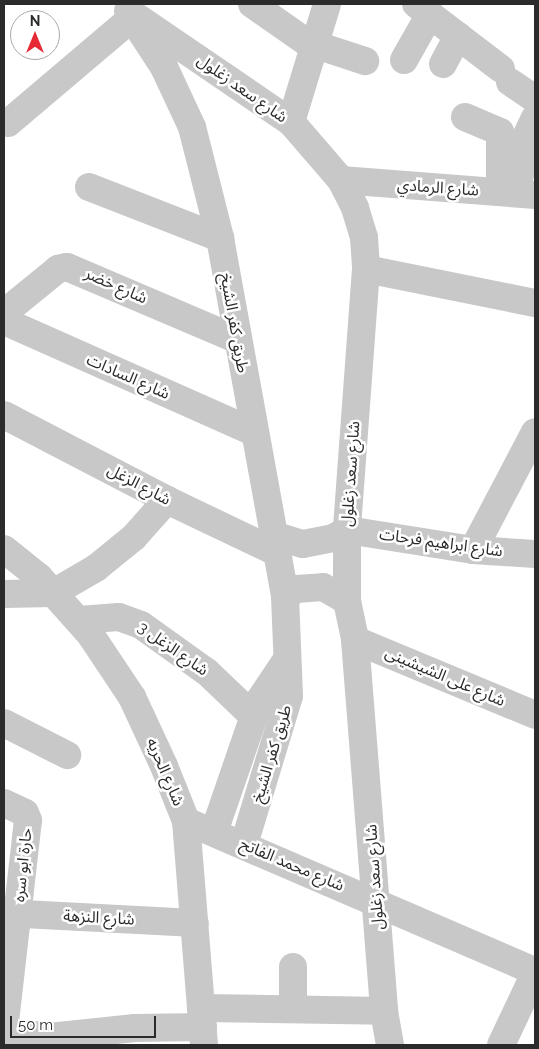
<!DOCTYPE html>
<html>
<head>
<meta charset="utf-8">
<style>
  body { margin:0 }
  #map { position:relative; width:539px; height:1049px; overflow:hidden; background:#fff; font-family:Raleway,"Noto Sans Arabic",sans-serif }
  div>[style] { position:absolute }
  .minor>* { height:28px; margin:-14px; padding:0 14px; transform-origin:14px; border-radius:14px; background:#c8c8c8 }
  span { translate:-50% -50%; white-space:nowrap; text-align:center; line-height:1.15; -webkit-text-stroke:5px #fff; paint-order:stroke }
  .street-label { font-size:16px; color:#2b2b2b }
  .frame { position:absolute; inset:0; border:5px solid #2b2b2b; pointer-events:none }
  .north { position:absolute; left:10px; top:10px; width:50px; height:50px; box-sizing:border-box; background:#fff; border:1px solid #aaa; border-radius:50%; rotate:0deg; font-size:14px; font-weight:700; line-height:20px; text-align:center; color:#2b2b2b }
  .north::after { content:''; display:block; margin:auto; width:18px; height:22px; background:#e62935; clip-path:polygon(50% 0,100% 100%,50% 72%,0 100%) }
  .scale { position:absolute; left:10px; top:1016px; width:146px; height:22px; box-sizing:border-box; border:2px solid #2b2b2b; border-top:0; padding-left:6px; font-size:15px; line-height:18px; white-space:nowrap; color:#2b2b2b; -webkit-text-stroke:4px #fff; paint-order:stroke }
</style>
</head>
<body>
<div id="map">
  <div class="minor">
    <div style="left:252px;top:4px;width:73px;rotate:35deg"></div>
    <div style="left:416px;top:4px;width:107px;rotate:37.4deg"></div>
    <div style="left:128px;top:11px;width:197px;rotate:34.3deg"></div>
    <div style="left:291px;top:122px;width:77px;rotate:49.2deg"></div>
    <div style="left:341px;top:180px;width:31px;rotate:63deg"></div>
    <div style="left:355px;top:208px;width:31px;rotate:73deg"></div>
    <div style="left:364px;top:238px;width:31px;rotate:86deg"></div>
    <div style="left:366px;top:269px;width:262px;rotate:94.2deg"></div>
    <div style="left:347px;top:530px;width:71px;rotate:90deg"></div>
    <div style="left:347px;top:601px;width:40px;rotate:78deg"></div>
    <div style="left:355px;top:640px;width:372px;rotate:85.5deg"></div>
    <div style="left:384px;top:1011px;width:35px;rotate:80deg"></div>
    <div style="left:134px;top:21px;width:55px;rotate:56.9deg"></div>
    <div style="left:164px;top:67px;width:66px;rotate:65deg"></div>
    <div style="left:192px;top:127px;width:114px;rotate:75.8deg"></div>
    <div style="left:220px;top:238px;width:364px;rotate:79.7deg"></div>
    <div style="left:285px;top:596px;width:100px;rotate:87.7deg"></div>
    <div style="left:289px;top:696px;width:155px;rotate:106.9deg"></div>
    <div style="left:313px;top:44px;width:55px;rotate:18.1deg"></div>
    <div style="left:404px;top:60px;width:53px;rotate:-60.5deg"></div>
    <div style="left:443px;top:64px;width:32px;rotate:-62deg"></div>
    <div style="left:510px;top:82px;width:30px;rotate:34deg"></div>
    <div style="left:465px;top:117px;width:38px;rotate:23deg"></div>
    <div style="left:500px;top:132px;width:60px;rotate:90deg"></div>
    <div style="left:291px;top:122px;width:123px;rotate:-73deg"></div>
    <div style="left:8px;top:123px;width:162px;rotate:-40.3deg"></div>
    <div style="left:520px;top:175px;width:36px;rotate:-82deg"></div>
    <div style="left:525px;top:139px;width:23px;rotate:-65deg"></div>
    <div style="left:341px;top:180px;width:195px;rotate:4.4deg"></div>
    <div style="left:89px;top:187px;width:141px;rotate:21.3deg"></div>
    <div style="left:366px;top:269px;width:172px;rotate:11.4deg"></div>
    <div style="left:4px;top:313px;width:70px;rotate:-39.2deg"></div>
    <div style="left:58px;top:269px;width:9px;rotate:-13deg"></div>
    <div style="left:67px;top:267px;width:184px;rotate:23.1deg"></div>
    <div style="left:4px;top:321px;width:273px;rotate:24deg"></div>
    <div style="left:4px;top:415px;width:184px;rotate:27.5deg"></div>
    <div style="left:167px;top:500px;width:121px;rotate:25.5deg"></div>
    <div style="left:273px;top:535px;width:31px;rotate:17deg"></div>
    <div style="left:303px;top:544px;width:31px;rotate:-11deg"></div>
    <div style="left:333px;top:538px;width:16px;rotate:-30deg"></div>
    <div style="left:347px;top:530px;width:128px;rotate:9deg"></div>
    <div style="left:473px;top:550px;width:62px;rotate:3.7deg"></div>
    <div style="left:4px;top:549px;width:45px;rotate:38.7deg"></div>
    <div style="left:39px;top:577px;width:76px;rotate:48.2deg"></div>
    <div style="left:90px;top:634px;width:76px;rotate:56.3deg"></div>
    <div style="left:132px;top:697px;width:76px;rotate:65.1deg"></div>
    <div style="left:164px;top:766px;width:59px;rotate:68.2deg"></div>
    <div style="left:186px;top:821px;width:225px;rotate:85.4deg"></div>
    <div style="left:473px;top:550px;width:133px;rotate:-62.3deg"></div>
    <div style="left:4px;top:594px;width:49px;rotate:-1.2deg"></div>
    <div style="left:53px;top:593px;width:50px;rotate:-30.2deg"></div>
    <div style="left:96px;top:568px;width:49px;rotate:-39.2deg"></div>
    <div style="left:134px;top:537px;width:50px;rotate:-48.3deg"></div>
    <div style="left:285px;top:596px;width:13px;rotate:-32deg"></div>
    <div style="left:296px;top:589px;width:27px;rotate:-4deg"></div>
    <div style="left:323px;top:587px;width:28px;rotate:30deg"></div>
    <div style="left:78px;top:620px;width:41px;rotate:-4.2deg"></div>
    <div style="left:119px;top:617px;width:23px;rotate:20deg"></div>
    <div style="left:141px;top:625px;width:81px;rotate:35.5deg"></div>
    <div style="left:207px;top:672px;width:64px;rotate:43.7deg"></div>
    <div style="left:355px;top:640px;width:195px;rotate:22.6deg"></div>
    <div style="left:4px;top:723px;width:71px;rotate:26.9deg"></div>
    <div style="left:4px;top:803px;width:23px;rotate:25deg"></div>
    <div style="left:25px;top:813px;width:8px;rotate:67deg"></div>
    <div style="left:28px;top:820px;width:212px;rotate:96.5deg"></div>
    <div style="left:186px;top:821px;width:380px;rotate:23.3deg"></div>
    <div style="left:214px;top:832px;width:139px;rotate:-71deg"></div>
    <div style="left:259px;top:701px;width:47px;rotate:-56.3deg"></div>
    <div style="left:4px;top:913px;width:191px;rotate:3deg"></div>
    <div style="left:293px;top:967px;width:42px;rotate:90deg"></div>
    <div style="left:201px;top:1008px;width:183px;rotate:0.9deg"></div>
    <div style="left:4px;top:1031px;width:45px;rotate:7.6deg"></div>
    <div style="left:49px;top:1037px;width:86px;rotate:-6deg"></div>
    <div style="left:135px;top:1028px;width:68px;rotate:-0.8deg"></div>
    <div style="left:501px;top:1045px;width:80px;rotate:-64.7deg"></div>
  </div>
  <div class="street-label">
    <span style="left:242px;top:89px;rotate:35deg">شارع سعد زغلول</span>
    <span style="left:438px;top:188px;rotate:4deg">شارع الرمادي</span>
    <span style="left:116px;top:286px;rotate:24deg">شارع خضر</span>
    <span style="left:234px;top:323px;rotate:80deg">طريق كفر الشيخ</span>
    <span style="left:128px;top:377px;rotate:24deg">شارع السادات</span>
    <span style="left:351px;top:474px;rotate:-86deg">شارع سعد زغلول</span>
    <span style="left:139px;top:485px;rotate:28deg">شارع الزغل</span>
    <span style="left:441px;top:543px;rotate:8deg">شارع ابراهيم فرحات</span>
    <span style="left:173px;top:649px;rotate:35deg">شارع الزغل 3</span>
    <span style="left:445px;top:677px;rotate:23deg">شارع على الشيشينى</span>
    <span style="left:272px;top:754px;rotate:-73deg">طريق كفر الشيخ</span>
    <span style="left:165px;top:772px;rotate:67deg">شارع الحريه</span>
    <span style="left:23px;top:865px;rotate:-84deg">حارة ابو سره</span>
    <span style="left:292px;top:865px;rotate:23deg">شارع محمد الفاتح</span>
    <span style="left:375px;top:877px;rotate:-94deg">شارع سعد زغلول</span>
    <span style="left:99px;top:918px;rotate:3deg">شارع النزهة</span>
  </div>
  <div class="frame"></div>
  <div class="north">N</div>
  <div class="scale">50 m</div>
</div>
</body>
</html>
